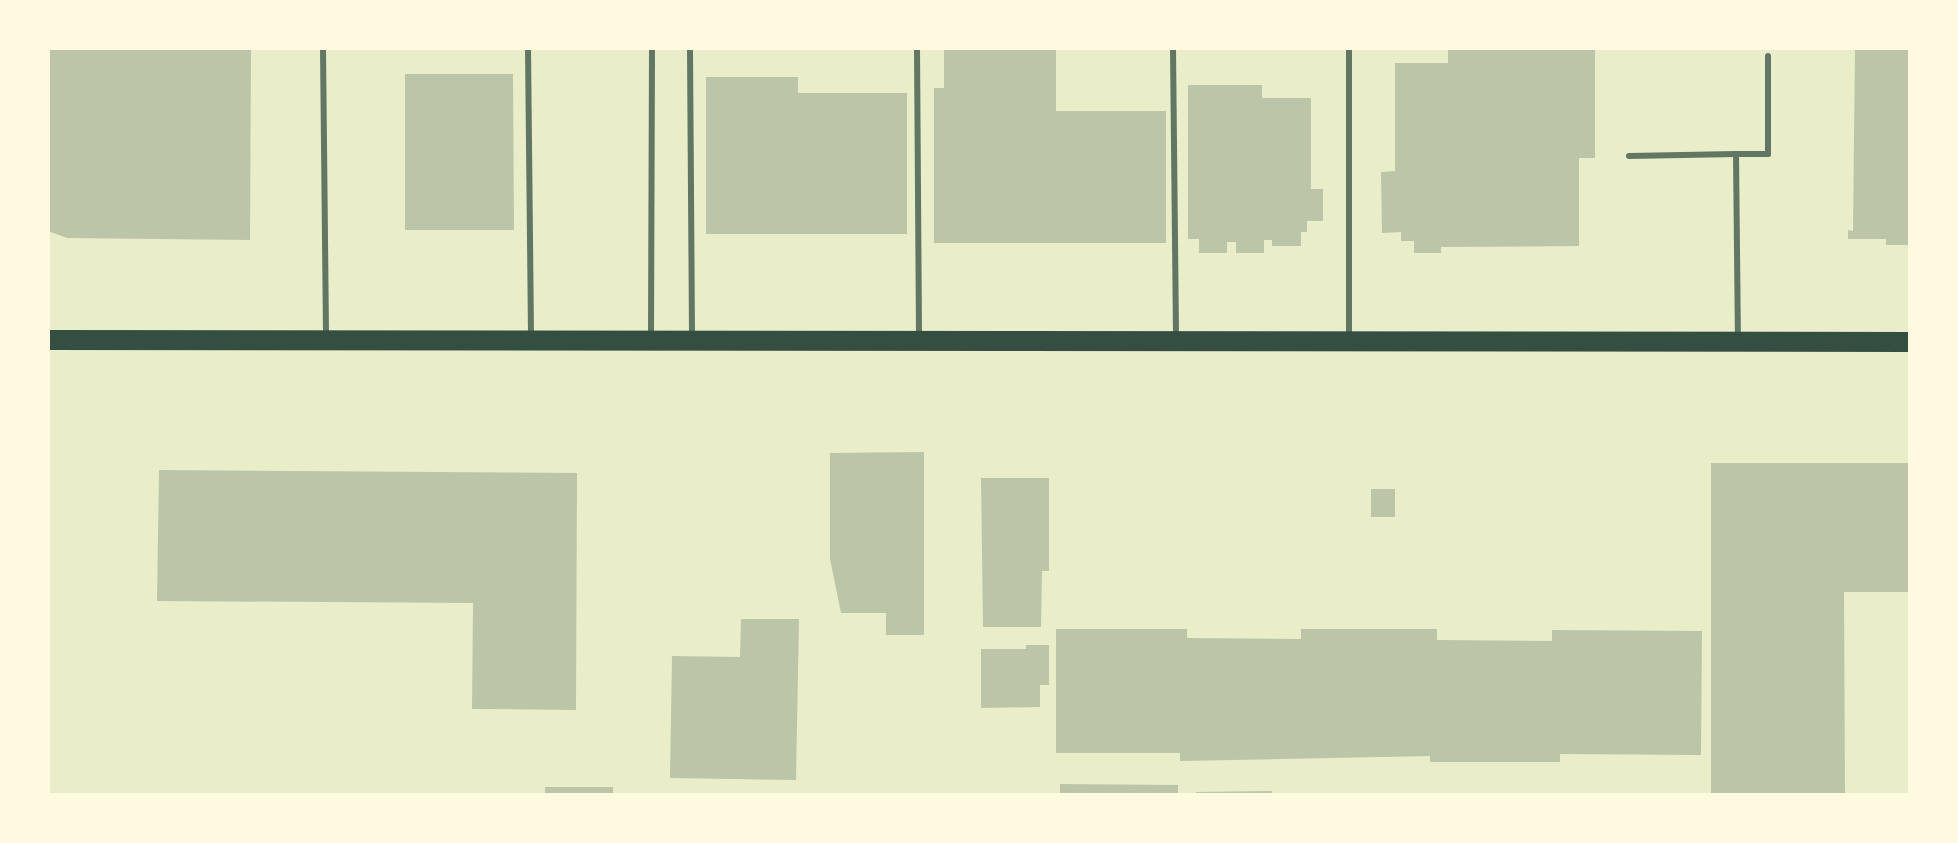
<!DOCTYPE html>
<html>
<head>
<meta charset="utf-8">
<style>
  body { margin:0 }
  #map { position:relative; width:1958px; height:843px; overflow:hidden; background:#e9edc9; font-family:Signika,sans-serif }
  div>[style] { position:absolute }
  .building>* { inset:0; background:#bcc5a7 }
  .service>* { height:6px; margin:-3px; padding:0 3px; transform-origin:3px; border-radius:3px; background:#617663 }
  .primary>* { height:20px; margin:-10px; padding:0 10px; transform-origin:10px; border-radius:10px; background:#344e41 }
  span { translate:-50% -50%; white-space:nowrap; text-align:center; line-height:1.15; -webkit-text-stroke:6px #fefae0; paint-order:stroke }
  .frame { position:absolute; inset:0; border:50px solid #fefae0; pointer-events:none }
</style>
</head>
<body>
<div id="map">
  <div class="building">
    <div style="clip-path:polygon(48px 48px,251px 48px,250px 240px,67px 238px,48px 231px)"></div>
    <div style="clip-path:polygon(944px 48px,1056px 48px,1056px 111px,1166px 111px,1166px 243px,934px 243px,934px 88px,944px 88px)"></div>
    <div style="clip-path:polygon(1448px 48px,1595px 48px,1595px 158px,1579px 158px,1579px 246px,1441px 247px,1441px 253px,1414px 253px,1414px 241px,1401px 241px,1401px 232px,1382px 233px,1381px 172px,1395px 171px,1395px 63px,1448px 63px)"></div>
    <div style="clip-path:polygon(1855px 48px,1910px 48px,1910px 245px,1886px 245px,1886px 239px,1848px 239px,1848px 230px,1853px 231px)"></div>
    <div style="clip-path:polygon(405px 74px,513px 74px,514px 230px,405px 230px)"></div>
    <div style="clip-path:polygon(706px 77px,798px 77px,798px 93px,907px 93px,907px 234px,706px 234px)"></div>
    <div style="clip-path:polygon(1188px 85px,1262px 85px,1262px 98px,1311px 98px,1311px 189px,1323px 189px,1323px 221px,1307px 221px,1307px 232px,1301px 232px,1301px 246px,1272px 246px,1272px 240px,1264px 240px,1264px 253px,1236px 253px,1236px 242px,1227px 242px,1227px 253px,1199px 253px,1199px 239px,1188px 239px)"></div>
    <div style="clip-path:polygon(924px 452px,924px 635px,886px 635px,886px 613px,841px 613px,830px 559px,830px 453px)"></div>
    <div style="clip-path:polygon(1711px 463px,1910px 463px,1910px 592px,1844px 592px,1845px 795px,1711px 795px)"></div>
    <div style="clip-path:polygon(159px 470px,577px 473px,576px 710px,472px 709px,473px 603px,157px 601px)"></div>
    <div style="clip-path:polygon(981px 478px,1049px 478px,1049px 571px,1042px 571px,1041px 627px,983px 627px)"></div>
    <div style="clip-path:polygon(1371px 489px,1395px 489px,1395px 517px,1371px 517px)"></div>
    <div style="clip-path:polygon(741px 619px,799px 619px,796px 780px,670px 778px,672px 656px,740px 657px)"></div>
    <div style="clip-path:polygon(1056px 629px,1187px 629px,1187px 638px,1301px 639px,1301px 629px,1437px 629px,1437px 640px,1552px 641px,1552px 630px,1702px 631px,1701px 755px,1560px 754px,1560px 762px,1430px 762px,1430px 756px,1180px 761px,1180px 753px,1056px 753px)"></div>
    <div style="clip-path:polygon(1026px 645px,1049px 645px,1049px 685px,1040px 685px,1040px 707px,981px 708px,981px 649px,1026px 649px)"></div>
    <div style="clip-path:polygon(1060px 784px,1178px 785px,1178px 795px,1060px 795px)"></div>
    <div style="clip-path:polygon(545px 787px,613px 787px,613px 795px,545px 795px)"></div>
    <div style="clip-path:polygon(1272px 791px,1272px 795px,1196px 795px,1196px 792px)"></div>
  </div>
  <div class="service">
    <div style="left:323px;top:48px;width:288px;rotate:89.4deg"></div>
    <div style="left:528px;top:48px;width:288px;rotate:89.4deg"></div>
    <div style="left:690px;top:48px;width:289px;rotate:89.6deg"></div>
    <div style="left:917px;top:48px;width:289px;rotate:89.6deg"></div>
    <div style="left:1173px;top:48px;width:289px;rotate:89.4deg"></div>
    <div style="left:1349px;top:48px;width:290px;rotate:90deg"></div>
    <div style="left:1736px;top:154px;width:32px"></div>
    <div style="left:1768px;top:154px;width:98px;rotate:-90deg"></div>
    <div style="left:1629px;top:156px;width:107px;rotate:-1.1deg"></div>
    <div style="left:1736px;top:154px;width:184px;rotate:89.4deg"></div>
    <div style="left:651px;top:336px;width:288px;rotate:-89.8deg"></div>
  </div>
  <div class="primary">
    <div style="left:48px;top:340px;width:1862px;rotate:0.06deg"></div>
  </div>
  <div class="frame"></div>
</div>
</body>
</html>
